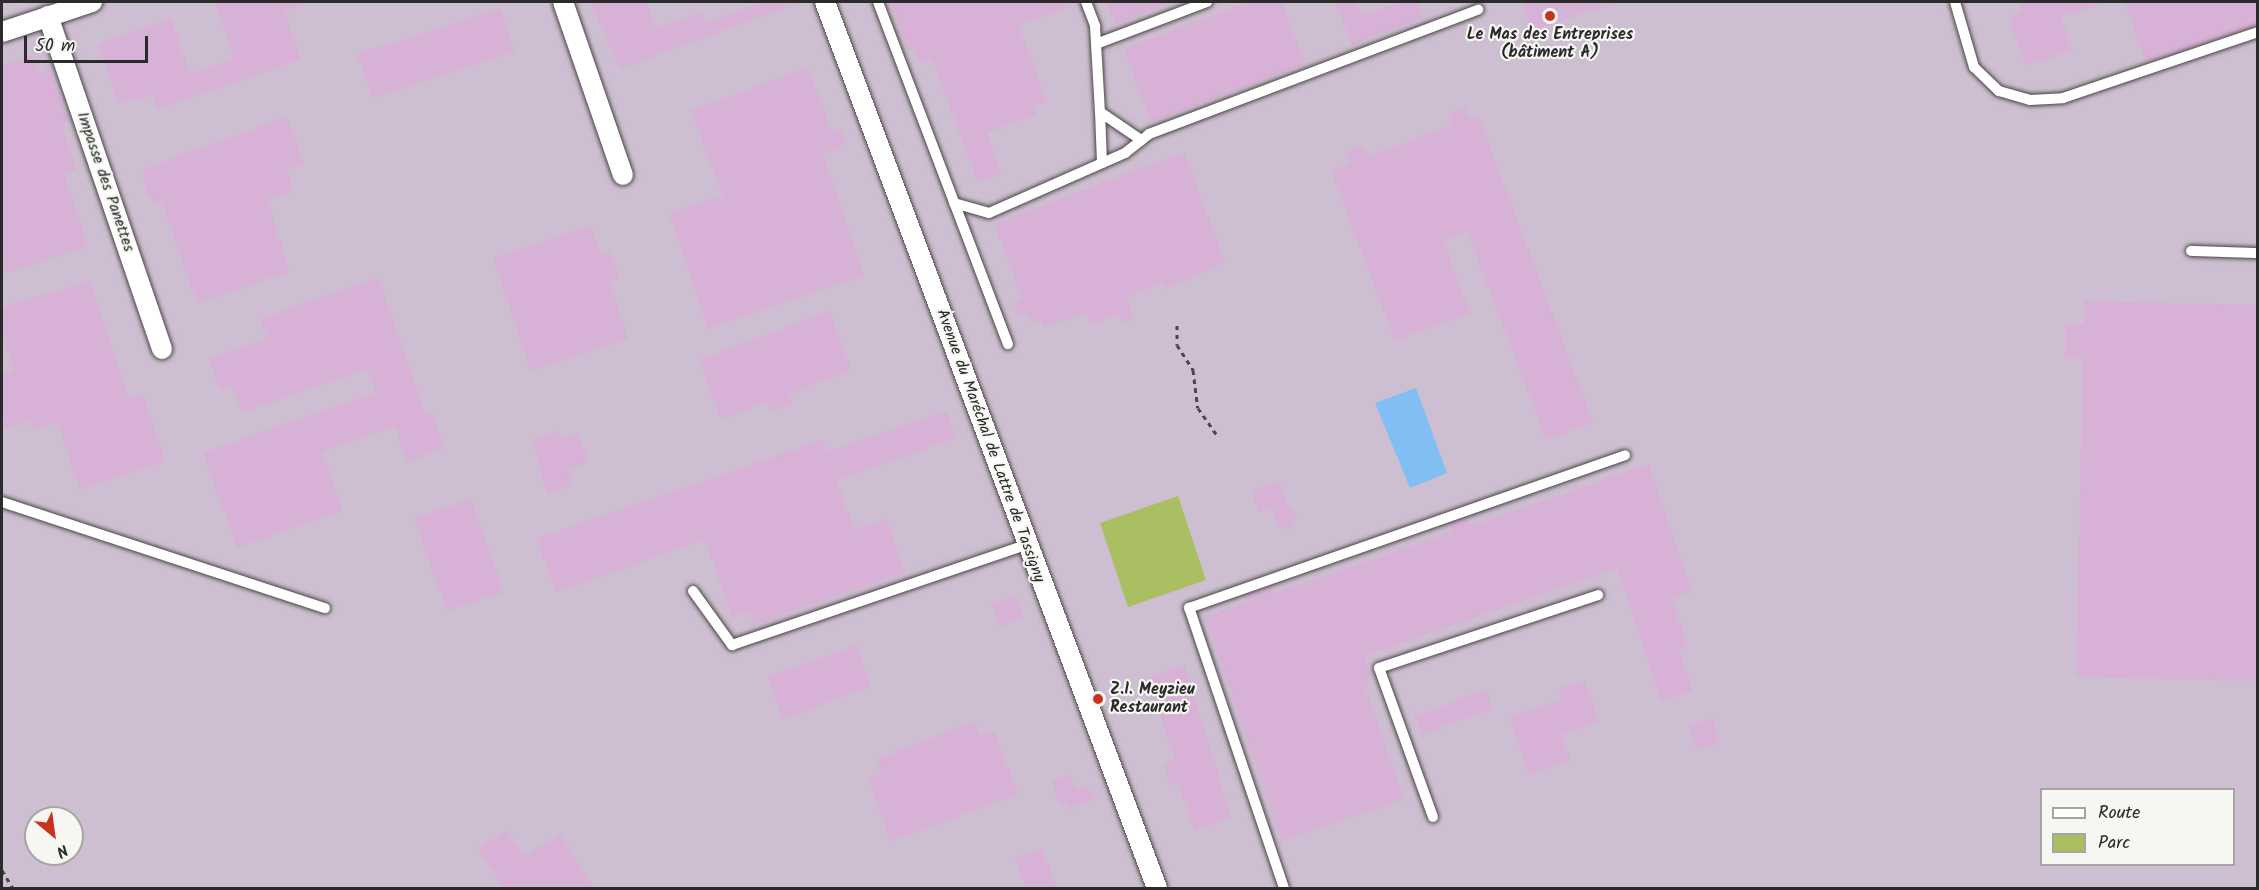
<!DOCTYPE html>
<html>
<head>
<meta charset="utf-8">
<style>
  body { margin:0 }
  #map { position:relative; width:2259px; height:890px; overflow:hidden; background:#f1ebda; font-family:Kalam,sans-serif }
  div>[style] { position:absolute }
  .industrial>* { inset:0; background:#cebed1 }
  .green>* { inset:0; background:#aabe62 }
  .water>* { inset:0; background:#80bef3 }
  .building>* { inset:0; background:#d7b1d6 }
  .path>* { height:3px; margin-top:-1.5px; transform-origin:0; background:repeating-linear-gradient(90deg,#494845 0 4.5px,transparent 0 9px) }
  .roads { filter:drop-shadow(0 0 2px #494845) drop-shadow(0 0 2px #494845) }
  .lane>* { height:10px; margin:-5px; padding:0 5px; transform-origin:5px; border-radius:5px; background:#fff }
  .street>* { height:20px; margin:-10px; padding:0 10px; transform-origin:10px; border-radius:10px; background:#fff }
  .dots>* { width:16px; height:16px; translate:-50% -50%; box-sizing:border-box; border:3px solid #f6f6f2; border-radius:50% }
  span { translate:-50% -50%; white-space:nowrap; text-align:center; line-height:1.15; -webkit-text-stroke:4.5px #f6f6f2; paint-order:stroke }
  .poi-label { font-size:16px; color:#2b2b2b; font-weight:700 }
  .left { translate:0 -50%; text-align:left }
  .street-label { font-size:16px; color:#2b2b2b }
  .frame { position:absolute; inset:0; border:3px solid #2b2b2b; pointer-events:none }
  .legend { position:absolute; left:2040px; top:788px; width:195px; height:78px; box-sizing:border-box; background:#f6f6f2; border:2px solid #a5a5a2; margin:0; padding:8px 10px; list-style:none; font-size:18px; color:#2b2b2b }
  .legend li { display:flex; align-items:center; gap:12px; height:30px }
  .legend b { width:30px; border:2px solid #a5a5a2 }
  .north { position:absolute; left:24px; top:806px; width:60px; height:60px; box-sizing:border-box; background:#f6f6f2; border:2px solid #a5a5a2; border-radius:50%; rotate:151deg; font-size:16px; font-weight:700; line-height:24px; text-align:center; color:#2b2b2b }
  .north::after { content:''; display:block; margin:auto; width:21px; height:27px; background:#c8321e; clip-path:polygon(50% 0,100% 100%,50% 72%,0 100%) }
  .scale { position:absolute; left:24px; top:36px; width:124px; height:27px; box-sizing:border-box; border:3px solid #2b2b2b; border-top:0; padding-left:8px; font-size:18px; line-height:21px; white-space:nowrap; color:#2b2b2b; -webkit-text-stroke:4px #f6f6f2; paint-order:stroke }
</style>
</head>
<body>
<div id="map">
  <div class="industrial">
    <div style="clip-path:polygon(evenodd,2px 2px,2257px 2px,2257px 888px,2px 888px,2px 2px,2042px 790px,2234px 790px,2234px 864px,2042px 864px,2042px 790px,2px 2px,36px 818px,72px 818px,72px 854px,36px 854px,36px 818px)"></div>
  </div>
  <div class="green">
    <div style="clip-path:polygon(1178px 496px,1206px 580px,1128px 607px,1100px 523px)"></div>
  </div>
  <div class="water">
    <div style="clip-path:polygon(1416px 388px,1447px 473px,1410px 488px,1375px 403px)"></div>
  </div>
  <div class="building">
    <div style="clip-path:polygon(215px 2px,309px 2px,284px 12px,301px 59px,157px 110px,153px 95px,118px 103px,98px 44px,171px 18px,190px 74px,234px 58px)"></div>
    <div style="clip-path:polygon(590px 2px,646px 2px,656px 29px,701px 12px,705px 23px,762px 2px,797px 3px,620px 69px)"></div>
    <div style="clip-path:polygon(890px 2px,1079px 2px,1019px 26px,1047px 101px,1033px 106px,1036px 115px,987px 133px,1002px 174px,978px 183px,932px 59px,920px 63px,914px 48px,908px 50px)"></div>
    <div style="clip-path:polygon(1107px 2px,1172px 2px,1172px 3px,1115px 24px)"></div>
    <div style="clip-path:polygon(1248px 2px,1282px 2px,1305px 64px,1151px 122px,1124px 49px)"></div>
    <div style="clip-path:polygon(1335px 2px,1356px 2px,1362px 16px,1401px 2px,1417px 2px,1423px 18px,1352px 45px)"></div>
    <div style="clip-path:polygon(1521px 2px,1610px 2px,1611px 4px,1531px 31px)"></div>
    <div style="clip-path:polygon(2019px 2px,2100px 2px,2100px 4px,2061px 17px,2073px 50px,2026px 66px,2008px 17px,2022px 12px)"></div>
    <div style="clip-path:polygon(2125px 2px,2258px 2px,2258px 25px,2146px 62px)"></div>
    <div style="clip-path:polygon(500px 9px,515px 52px,372px 98px,357px 54px)"></div>
    <div style="clip-path:polygon(32px 55px,38px 73px,49px 69px,70px 122px,61px 125px,76px 170px,64px 174px,88px 246px,2px 274px,2px 65px)"></div>
    <div style="clip-path:polygon(808px 67px,832px 133px,841px 130px,846px 144px,823px 154px,864px 275px,708px 329px,669px 214px,723px 196px,691px 111px)"></div>
    <div style="clip-path:polygon(1465px 107px,1469px 119px,1478px 115px,1593px 422px,1546px 440px,1467px 231px,1443px 240px,1470px 313px,1395px 341px,1331px 171px,1351px 163px,1346px 152px,1363px 145px,1368px 157px,1452px 125px,1448px 113px)"></div>
    <div style="clip-path:polygon(287px 117px,304px 164px,286px 170px,293px 192px,267px 200px,290px 271px,197px 303px,162px 202px,156px 204px,146px 193px,143px 169px)"></div>
    <div style="clip-path:polygon(1184px 152px,1225px 262px,1166px 289px,1164px 283px,1126px 297px,1134px 318px,1122px 323px,1119px 314px,1091px 325px,1086px 313px,1043px 327px,1041px 320px,1032px 324px,1028px 314px,1019px 317px,1014px 303px,1023px 300px,994px 224px)"></div>
    <div style="clip-path:polygon(591px 226px,601px 255px,610px 252px,619px 279px,609px 282px,628px 339px,531px 371px,493px 258px)"></div>
    <div style="clip-path:polygon(378px 278px,426px 414px,432px 412px,445px 448px,407px 462px,395px 426px,322px 452px,343px 511px,237px 548px,203px 453px,376px 392px,368px 369px,242px 413px,232px 386px,220px 390px,209px 359px,268px 338px,260px 319px)"></div>
    <div style="clip-path:polygon(90px 280px,129px 399px,143px 394px,165px 462px,80px 490px,58px 422px,33px 430px,30px 420px,4px 428px,2px 375px,14px 371px,2px 332px,2px 308px)"></div>
    <div style="clip-path:polygon(2084px 301px,2258px 305px,2258px 681px,2076px 677px,2083px 359px,2065px 358px,2065px 324px,2084px 324px)"></div>
    <div style="clip-path:polygon(829px 311px,852px 370px,788px 394px,792px 404px,772px 411px,768px 402px,721px 419px,699px 360px)"></div>
    <div style="clip-path:polygon(947px 411px,956px 438px,837px 480px,854px 530px,887px 519px,905px 572px,754px 625px,749px 612px,732px 617px,705px 540px,556px 592px,536px 539px,823px 440px,828px 452px)"></div>
    <div style="clip-path:polygon(559px 431px,561px 439px,578px 433px,589px 462px,567px 470px,573px 485px,547px 494px,532px 441px)"></div>
    <div style="clip-path:polygon(1648px 464px,1692px 591px,1671px 598px,1688px 646px,1678px 649px,1693px 691px,1661px 702px,1617px 568px,1365px 656px,1371px 675px,1366px 690px,1404px 799px,1282px 841px,1205px 617px,1250px 602px,1247px 595px,1271px 587px,1273px 594px,1452px 532px,1450px 524px,1468px 518px,1471px 526px)"></div>
    <div style="clip-path:polygon(1279px 482px,1287px 504px,1298px 514px,1290px 529px,1278px 527px,1271px 508px,1259px 512px,1251px 491px)"></div>
    <div style="clip-path:polygon(471px 499px,504px 592px,447px 611px,414px 518px)"></div>
    <div style="clip-path:polygon(1016px 595px,1024px 618px,1000px 627px,991px 604px)"></div>
    <div style="clip-path:polygon(857px 645px,871px 687px,782px 719px,768px 677px)"></div>
    <div style="clip-path:polygon(1185px 664px,1231px 818px,1195px 831px,1178px 783px,1171px 785px,1163px 764px,1175px 760px,1147px 678px)"></div>
    <div style="clip-path:polygon(1584px 680px,1599px 722px,1562px 735px,1571px 760px,1529px 775px,1509px 718px,1562px 700px,1558px 689px)"></div>
    <div style="clip-path:polygon(1487px 690px,1493px 709px,1421px 735px,1415px 716px)"></div>
    <div style="clip-path:polygon(1712px 718px,1720px 742px,1696px 750px,1689px 726px)"></div>
    <div style="clip-path:polygon(974px 722px,980px 736px,994px 731px,1018px 794px,891px 842px,868px 778px,882px 773px,877px 759px)"></div>
    <div style="clip-path:polygon(1070px 774px,1076px 790px,1088px 786px,1094px 800px,1070px 809px,1067px 802px,1060px 805px,1052px 781px)"></div>
    <div style="clip-path:polygon(507px 830px,524px 857px,560px 834px,594px 888px,504px 888px,478px 848px)"></div>
    <div style="clip-path:polygon(1042px 848px,1057px 888px,1025px 888px,1014px 859px)"></div>
  </div>
  <div class="path">
    <div style="left:1177px;top:325px;width:20px;rotate:90deg"></div>
    <div style="left:1177px;top:345px;width:30px;rotate:57deg"></div>
    <div style="left:1193px;top:370px;width:38px;rotate:83deg"></div>
    <div style="left:1198px;top:408px;width:33px;rotate:55deg"></div>
    <div style="left:2px;top:870px;width:21px;rotate:59deg"></div>
  </div>
  <div class="roads">
    <div class="lane">
      <div style="left:878px;top:2px;width:366px;rotate:69.2deg"></div>
      <div style="left:1086px;top:2px;width:26px;rotate:69deg"></div>
      <div style="left:1095px;top:26px;width:86px;rotate:86.7deg"></div>
      <div style="left:1955px;top:2px;width:68px;rotate:73.7deg"></div>
      <div style="left:1974px;top:67px;width:35px;rotate:44deg"></div>
      <div style="left:1999px;top:91px;width:32px;rotate:16deg"></div>
      <div style="left:2030px;top:100px;width:33px;rotate:-3deg"></div>
      <div style="left:2063px;top:98px;width:206px;rotate:-18.7deg"></div>
      <div style="left:1096px;top:44px;width:119px;rotate:-20.7deg"></div>
      <div style="left:1102px;top:163px;width:51px;rotate:-92.2deg"></div>
      <div style="left:1100px;top:112px;width:50px;rotate:34.3deg"></div>
      <div style="left:954px;top:203px;width:36px;rotate:16deg"></div>
      <div style="left:989px;top:213px;width:149px;rotate:-23.8deg"></div>
      <div style="left:1125px;top:153px;width:31px;rotate:-38deg"></div>
      <div style="left:1149px;top:134px;width:352px;rotate:-20.7deg"></div>
      <div style="left:2191px;top:251px;width:67px;rotate:1.7deg"></div>
      <div style="left:2px;top:502px;width:340px;rotate:18.2deg"></div>
      <div style="left:693px;top:591px;width:67px;rotate:54.2deg"></div>
      <div style="left:732px;top:645px;width:311px;rotate:-18.8deg"></div>
      <div style="left:1433px;top:817px;width:158px;rotate:-109.9deg"></div>
      <div style="left:1379px;top:668px;width:231px;rotate:-18.4deg"></div>
      <div style="left:1284px;top:888px;width:296px;rotate:-108.7deg"></div>
      <div style="left:1189px;top:608px;width:462px;rotate:-19.3deg"></div>
    </div>
    <div class="street">
      <div style="left:563px;top:2px;width:183px;rotate:70.9deg"></div>
      <div style="left:825px;top:2px;width:946px;rotate:69.46deg"></div>
      <div style="left:48px;top:16px;width:352px;rotate:71.1deg"></div>
      <div style="left:2px;top:32px;width:95px;rotate:-18.4deg"></div>
    </div>
  </div>
  <div class="dots">
    <div style="left:1550px;top:16px;background:#c8321e"></div>
    <div style="left:1098px;top:699px;background:#c8321e"></div>
  </div>
  <div class="poi-label">
    <span style="left:1550px;top:44px">Le Mas des Entreprises<br>(bâtiment A)</span>
    <span class="left" style="left:1110px;top:699px">Z.I. Meyzieu<br>Restaurant</span>
  </div>
  <div class="street-label">
    <span style="left:105px;top:182px;rotate:71deg">Impasse des Panettes</span>
    <span style="left:990px;top:446px;rotate:70deg">Avenue du Maréchal de Lattre de Tassigny</span>
  </div>
  <div class="frame"></div>
  <ul class="legend">
  <li><b style="height:8px;background:#fff"></b>Route</li>
  <li><b style="height:16px;background:#aabe62"></b>Parc</li>
  </ul>
  <div class="north">N</div>
  <div class="scale">50 m</div>
</div>
</body>
</html>
